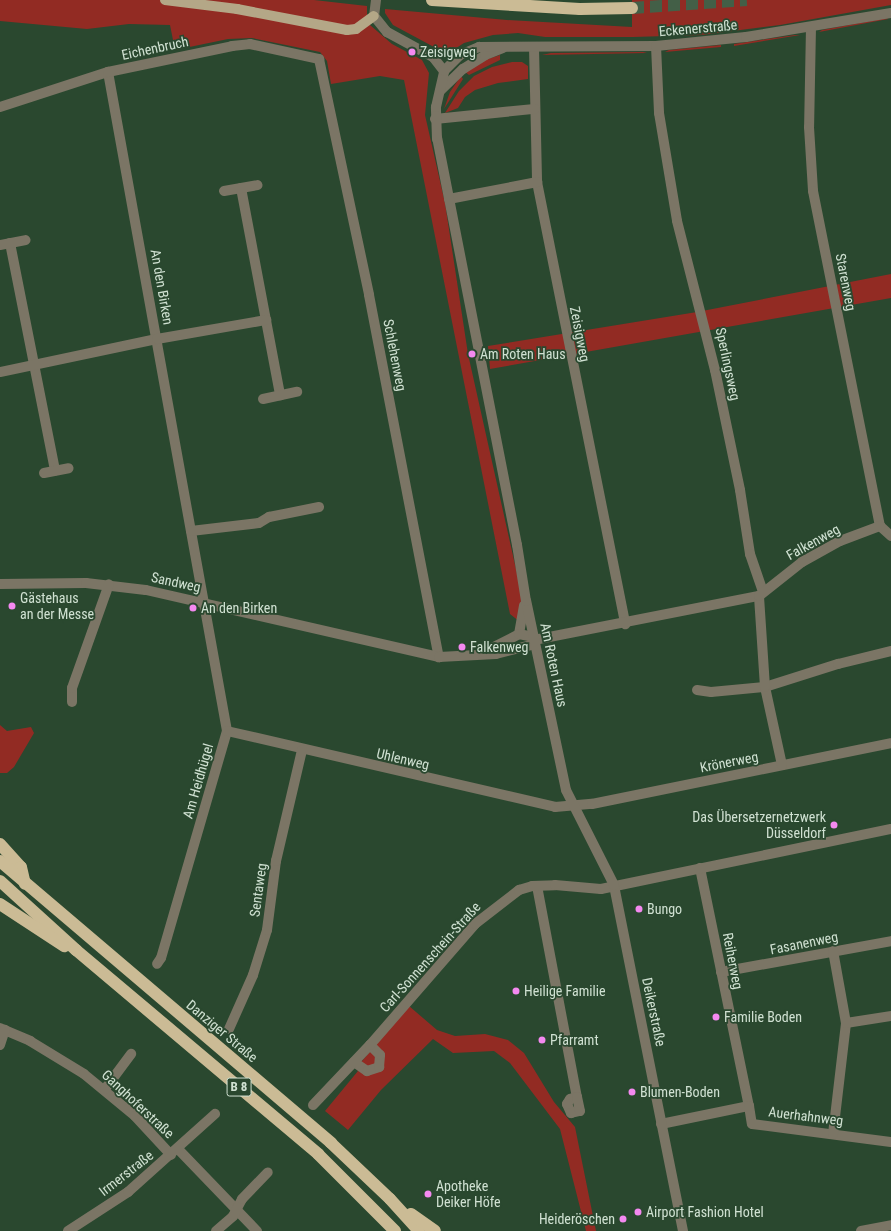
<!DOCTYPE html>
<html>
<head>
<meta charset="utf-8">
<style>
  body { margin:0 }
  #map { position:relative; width:891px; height:1231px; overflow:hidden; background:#2a482f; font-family:"Roboto Condensed",sans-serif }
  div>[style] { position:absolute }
  .green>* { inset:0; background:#922b23 }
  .highway-tunnel>* { height:12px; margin-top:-6px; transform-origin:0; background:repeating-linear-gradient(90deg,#435f47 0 12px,transparent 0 18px) }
  .minor>* { height:10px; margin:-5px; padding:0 5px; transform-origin:5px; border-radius:5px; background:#7b7565 }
  .major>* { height:10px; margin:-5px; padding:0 5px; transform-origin:5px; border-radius:5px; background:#b4a787 }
  .highway>* { height:12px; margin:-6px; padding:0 6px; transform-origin:6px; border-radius:6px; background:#cbbb95 }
  .dots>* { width:11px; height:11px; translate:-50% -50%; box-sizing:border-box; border:2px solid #2a482f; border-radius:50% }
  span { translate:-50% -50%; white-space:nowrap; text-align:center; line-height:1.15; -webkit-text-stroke:3.5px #2a482f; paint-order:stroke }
  .shield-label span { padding:1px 3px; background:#2a482f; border:1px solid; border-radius:3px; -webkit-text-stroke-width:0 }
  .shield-label { font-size:13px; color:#d0e1d2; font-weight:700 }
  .street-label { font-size:14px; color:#d0e1d2 }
  .poi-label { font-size:14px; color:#d0e1d2 }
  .left { translate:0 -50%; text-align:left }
  .right { translate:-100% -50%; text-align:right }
</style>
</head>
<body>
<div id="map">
  <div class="green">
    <div style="clip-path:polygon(0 0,314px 0,367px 6px,367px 17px,370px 25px,392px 44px,422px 60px,429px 73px,425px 115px,445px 203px,468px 354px,522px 596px,520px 622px,510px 614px,404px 80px,380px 76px,331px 84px,327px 61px,320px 52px,252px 38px,228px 39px,175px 50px,170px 25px,129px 24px,87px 29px,0 21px)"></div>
    <div style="clip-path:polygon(632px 0,891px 0,891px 5px,780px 25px,701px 35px,633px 37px,545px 37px,518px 33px,493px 35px,464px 43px,447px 54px,393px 25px,385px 13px,385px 9px,507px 20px,632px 27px)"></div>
    <div style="clip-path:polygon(887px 18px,888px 19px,819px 32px,822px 30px)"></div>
    <div style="clip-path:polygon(795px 35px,800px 35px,734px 46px,734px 44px)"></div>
    <div style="clip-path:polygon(721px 45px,721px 47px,665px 52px,669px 50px)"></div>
    <div style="clip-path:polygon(643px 52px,647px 53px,542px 55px,551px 53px)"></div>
    <div style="clip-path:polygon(500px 55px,500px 60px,469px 75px,465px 72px,479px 62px)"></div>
    <div style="clip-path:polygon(512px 62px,522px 62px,528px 66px,528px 79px,498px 83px,475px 90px,465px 97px,458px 108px,445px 113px,459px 91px,474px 76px,492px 67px)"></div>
    <div style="clip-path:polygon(461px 76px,463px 79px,444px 109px,450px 92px)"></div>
    <div style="clip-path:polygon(891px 274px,891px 298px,490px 369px,488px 346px,697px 312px)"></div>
    <div style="clip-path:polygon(0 725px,7px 731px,31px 727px,34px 733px,14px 767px,7px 773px,0 773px)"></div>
    <div style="clip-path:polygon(409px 1006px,437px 1030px,455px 1036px,485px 1034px,508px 1040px,524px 1053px,554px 1102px,575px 1127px,596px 1231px,586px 1231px,560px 1129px,510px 1063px,494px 1051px,453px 1053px,433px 1039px,381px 1090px,348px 1130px,325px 1111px,358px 1071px,356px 1068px)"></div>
  </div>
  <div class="highway-tunnel">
    <div style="left:632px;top:8px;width:115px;rotate:-4deg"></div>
  </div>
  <div class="minor">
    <div style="left:376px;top:0;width:16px;rotate:97deg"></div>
    <div style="left:374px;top:16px;width:21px;rotate:51deg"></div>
    <div style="left:387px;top:32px;width:52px;rotate:28.5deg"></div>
    <div style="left:433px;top:57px;width:18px;rotate:52deg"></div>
    <div style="left:811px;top:27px;width:100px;rotate:91.1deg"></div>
    <div style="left:809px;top:127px;width:64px;rotate:86.4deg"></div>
    <div style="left:813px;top:191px;width:342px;rotate:78.7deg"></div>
    <div style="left:880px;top:526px;width:15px;rotate:42deg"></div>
    <div style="left:656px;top:46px;width:67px;rotate:87.4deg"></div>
    <div style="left:659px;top:113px;width:109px;rotate:80.5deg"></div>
    <div style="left:677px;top:221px;width:154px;rotate:75.7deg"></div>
    <div style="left:715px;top:370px;width:123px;rotate:78.2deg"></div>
    <div style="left:740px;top:490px;width:65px;rotate:81.1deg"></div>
    <div style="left:750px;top:554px;width:39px;rotate:71deg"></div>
    <div style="left:534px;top:47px;width:135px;rotate:88.7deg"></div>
    <div style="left:537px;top:182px;width:451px;rotate:78.7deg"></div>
    <div style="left:108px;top:72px;width:670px;rotate:79.76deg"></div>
    <div style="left:227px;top:731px;width:236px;rotate:106.2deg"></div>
    <div style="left:161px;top:958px;width:7px;rotate:124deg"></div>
    <div style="left:440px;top:91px;width:32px;rotate:-44deg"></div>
    <div style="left:463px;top:69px;width:26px;rotate:-32deg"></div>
    <div style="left:485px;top:55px;width:19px;rotate:-21deg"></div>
    <div style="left:0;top:107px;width:114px;rotate:-18deg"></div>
    <div style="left:108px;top:72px;width:127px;rotate:-11.8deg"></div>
    <div style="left:232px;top:46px;width:18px;rotate:-6deg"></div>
    <div style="left:250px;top:44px;width:71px;rotate:12.3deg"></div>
    <div style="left:319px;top:59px;width:241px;rotate:78deg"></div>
    <div style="left:369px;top:295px;width:369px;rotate:79.1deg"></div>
    <div style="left:435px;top:119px;width:100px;rotate:-5.8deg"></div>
    <div style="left:241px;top:188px;width:211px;rotate:79.3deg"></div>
    <div style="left:224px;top:191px;width:34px;rotate:-10deg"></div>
    <div style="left:449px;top:199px;width:90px;rotate:-10.9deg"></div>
    <div style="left:10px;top:243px;width:232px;rotate:78.8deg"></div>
    <div style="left:0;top:245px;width:26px;rotate:-11deg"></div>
    <div style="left:0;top:372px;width:160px;rotate:-11.9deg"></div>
    <div style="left:157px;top:339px;width:111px;rotate:-9.9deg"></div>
    <div style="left:263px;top:399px;width:35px;rotate:-12deg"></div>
    <div style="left:44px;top:473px;width:25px;rotate:-11deg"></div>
    <div style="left:191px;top:531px;width:68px;rotate:-6.7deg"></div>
    <div style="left:259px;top:523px;width:12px;rotate:-31deg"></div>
    <div style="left:269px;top:517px;width:51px;rotate:-11.3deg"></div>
    <div style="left:0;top:584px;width:86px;rotate:-0.7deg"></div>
    <div style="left:86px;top:583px;width:60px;rotate:6.7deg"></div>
    <div style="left:146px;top:590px;width:301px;rotate:12.9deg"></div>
    <div style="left:439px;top:657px;width:57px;rotate:-3deg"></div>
    <div style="left:496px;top:654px;width:40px;rotate:-14.4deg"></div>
    <div style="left:519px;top:634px;width:29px;rotate:-80deg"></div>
    <div style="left:534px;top:640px;width:229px;rotate:-11.1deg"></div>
    <div style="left:484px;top:652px;width:39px;rotate:-27deg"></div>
    <div style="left:519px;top:634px;width:14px;rotate:12deg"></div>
    <div style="left:697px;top:690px;width:14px;rotate:8deg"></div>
    <div style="left:711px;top:692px;width:54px;rotate:-5.3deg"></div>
    <div style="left:765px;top:687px;width:77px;rotate:-17.5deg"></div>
    <div style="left:838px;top:664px;width:55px;rotate:-13.8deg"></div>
    <div style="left:72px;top:702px;width:14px;rotate:-90deg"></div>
    <div style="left:72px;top:688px;width:110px;rotate:-70.4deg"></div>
    <div style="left:227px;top:731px;width:337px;rotate:13deg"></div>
    <div style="left:555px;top:807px;width:37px;rotate:-5deg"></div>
    <div style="left:592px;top:804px;width:305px;rotate:-11.5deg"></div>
    <div style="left:782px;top:765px;width:80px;rotate:-102.3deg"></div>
    <div style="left:765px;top:687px;width:91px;rotate:-93.8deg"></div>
    <div style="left:759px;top:596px;width:55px;rotate:-38.3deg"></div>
    <div style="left:802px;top:562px;width:43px;rotate:-28.9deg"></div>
    <div style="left:840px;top:541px;width:43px;rotate:-20.6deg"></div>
    <div style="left:700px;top:868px;width:243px;rotate:78.4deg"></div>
    <div style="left:537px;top:886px;width:215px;rotate:79.3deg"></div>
    <div style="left:577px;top:1097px;width:7px;rotate:164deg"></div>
    <div style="left:570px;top:1099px;width:6px;rotate:121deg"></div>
    <div style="left:567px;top:1104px;width:10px;rotate:66deg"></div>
    <div style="left:571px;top:1113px;width:9px;rotate:-13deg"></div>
    <div style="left:580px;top:1111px;width:14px;rotate:-102deg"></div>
    <div style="left:721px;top:972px;width:173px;rotate:-10.3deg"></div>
    <div style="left:846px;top:1023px;width:46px;rotate:-8.8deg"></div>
    <div style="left:0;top:1028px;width:33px;rotate:23deg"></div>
    <div style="left:30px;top:1041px;width:63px;rotate:31.4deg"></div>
    <div style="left:84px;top:1074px;width:66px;rotate:39.5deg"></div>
    <div style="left:135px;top:1116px;width:53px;rotate:47.3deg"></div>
    <div style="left:229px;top:1029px;width:59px;rotate:-66deg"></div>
    <div style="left:253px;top:975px;width:47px;rotate:-72.7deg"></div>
    <div style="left:267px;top:930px;width:70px;rotate:-82.6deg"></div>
    <div style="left:276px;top:861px;width:114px;rotate:-76.8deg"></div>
    <div style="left:0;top:1045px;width:16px;rotate:-72deg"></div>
    <div style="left:354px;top:1062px;width:16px;rotate:35deg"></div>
    <div style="left:367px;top:1071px;width:13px;rotate:-18deg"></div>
    <div style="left:379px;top:1067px;width:12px;rotate:-85deg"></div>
    <div style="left:380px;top:1055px;width:14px;rotate:-135deg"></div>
    <div style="left:105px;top:1089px;width:44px;rotate:-53.4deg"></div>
    <div style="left:313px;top:1105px;width:83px;rotate:-46.5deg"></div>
    <div style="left:370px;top:1045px;width:160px;rotate:-49deg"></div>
    <div style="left:475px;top:924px;width:56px;rotate:-37.7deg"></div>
    <div style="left:519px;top:890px;width:14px;rotate:-17deg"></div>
    <div style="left:532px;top:886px;width:23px;rotate:-2deg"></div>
    <div style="left:555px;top:885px;width:46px;rotate:5deg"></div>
    <div style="left:601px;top:889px;width:296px;rotate:-11.7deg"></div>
    <div style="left:661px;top:1124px;width:90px;rotate:-11.6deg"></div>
    <div style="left:749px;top:1106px;width:18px;rotate:81deg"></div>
    <div style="left:752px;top:1124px;width:140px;rotate:7.4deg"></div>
    <div style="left:833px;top:1134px;width:112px;rotate:-83.3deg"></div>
    <div style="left:846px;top:1023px;width:73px;rotate:-100.2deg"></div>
    <div style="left:178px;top:1149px;width:114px;rotate:46.1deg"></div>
    <div style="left:68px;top:1231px;width:72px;rotate:-33deg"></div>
    <div style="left:128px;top:1192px;width:117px;rotate:-41.9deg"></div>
    <div style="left:216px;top:1231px;width:23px;rotate:-41deg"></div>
    <div style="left:233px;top:1216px;width:19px;rotate:-62deg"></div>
    <div style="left:242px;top:1199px;width:37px;rotate:-46deg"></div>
    <div style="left:683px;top:1231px;width:353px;rotate:-101.3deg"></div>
    <div style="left:614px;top:885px;width:106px;rotate:-116.8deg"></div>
    <div style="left:566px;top:790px;width:193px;rotate:-101.9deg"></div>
    <div style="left:526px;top:601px;width:57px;rotate:-99.1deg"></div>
    <div style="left:517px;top:545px;width:414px;rotate:-101.1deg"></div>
    <div style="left:437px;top:139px;width:32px;rotate:-92deg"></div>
    <div style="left:436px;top:107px;width:37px;rotate:-77deg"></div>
    <div style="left:444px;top:71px;width:23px;rotate:-45deg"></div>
    <div style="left:460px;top:55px;width:21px;rotate:-23deg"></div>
    <div style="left:479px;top:47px;width:177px;rotate:-0.3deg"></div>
    <div style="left:656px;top:46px;width:90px;rotate:-5.7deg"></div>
    <div style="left:746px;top:37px;width:147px;rotate:-9.4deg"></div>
    <div style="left:861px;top:1231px;width:31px;rotate:-11deg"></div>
  </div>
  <div class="major">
    <div style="left:165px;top:0;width:73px;rotate:7.1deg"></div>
    <div style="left:237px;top:9px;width:112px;rotate:10.8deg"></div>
    <div style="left:347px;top:30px;width:9px;rotate:-6deg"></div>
    <div style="left:356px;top:29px;width:22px;rotate:-36deg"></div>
  </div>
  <div class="highway">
    <div style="left:432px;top:0;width:148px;rotate:3.5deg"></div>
    <div style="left:580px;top:9px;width:52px;rotate:-1.1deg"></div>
    <div style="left:0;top:844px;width:31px;rotate:48deg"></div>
    <div style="left:21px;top:867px;width:17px;rotate:77deg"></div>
    <div style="left:0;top:861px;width:435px;rotate:40.4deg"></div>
    <div style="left:331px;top:1143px;width:81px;rotate:43.5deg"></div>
    <div style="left:390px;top:1199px;width:43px;rotate:47.8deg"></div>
    <div style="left:0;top:881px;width:103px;rotate:42.2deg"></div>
    <div style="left:76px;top:950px;width:317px;rotate:40.1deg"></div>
    <div style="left:318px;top:1154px;width:109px;rotate:45deg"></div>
    <div style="left:0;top:904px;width:77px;rotate:33.3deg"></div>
    <div style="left:411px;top:1214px;width:29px;rotate:35deg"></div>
  </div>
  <div class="dots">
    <div style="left:412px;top:52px;background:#f489f0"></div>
    <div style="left:472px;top:354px;background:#f489f0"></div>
    <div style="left:12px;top:606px;background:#f489f0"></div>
    <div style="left:193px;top:608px;background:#f489f0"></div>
    <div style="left:462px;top:647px;background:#f489f0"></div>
    <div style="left:834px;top:825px;background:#f489f0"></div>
    <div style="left:639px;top:909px;background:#f489f0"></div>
    <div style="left:516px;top:991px;background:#f489f0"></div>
    <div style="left:716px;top:1017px;background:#f489f0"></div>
    <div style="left:542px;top:1040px;background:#f489f0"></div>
    <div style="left:632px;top:1092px;background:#f489f0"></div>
    <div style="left:428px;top:1194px;background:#f489f0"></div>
    <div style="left:638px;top:1212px;background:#f489f0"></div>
    <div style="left:623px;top:1219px;background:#f489f0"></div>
  </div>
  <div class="shield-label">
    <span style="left:239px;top:1087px">B 8</span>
  </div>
  <div class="street-label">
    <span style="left:698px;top:28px;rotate:-5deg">Eckenerstraße</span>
    <span style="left:155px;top:48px;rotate:-12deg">Eichenbruch</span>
    <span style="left:846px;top:282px;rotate:79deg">Starenweg</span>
    <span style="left:162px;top:287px;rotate:80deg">An den Birken</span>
    <span style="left:580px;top:334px;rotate:79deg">Zeisigweg</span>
    <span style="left:395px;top:355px;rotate:79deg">Schlehenweg</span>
    <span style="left:728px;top:364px;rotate:78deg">Sperlingsweg</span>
    <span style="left:813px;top:542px;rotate:-29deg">Falkenweg</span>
    <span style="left:176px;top:582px;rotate:12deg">Sandweg</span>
    <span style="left:554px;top:665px;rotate:78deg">Am Roten Haus</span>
    <span style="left:403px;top:759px;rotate:13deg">Uhlenweg</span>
    <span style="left:729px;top:762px;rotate:-11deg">Krönerweg</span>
    <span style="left:198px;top:781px;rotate:-74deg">Am Heidhügel</span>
    <span style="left:258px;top:890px;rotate:-82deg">Sentaweg</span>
    <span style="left:804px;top:943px;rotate:-11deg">Fasanenweg</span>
    <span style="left:430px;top:957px;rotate:-48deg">Carl-Sonnenschein-Straße</span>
    <span style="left:733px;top:961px;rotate:79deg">Reiherweg</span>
    <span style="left:654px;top:1012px;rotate:78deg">Deikerstraße</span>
    <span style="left:222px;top:1031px;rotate:40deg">Danziger Straße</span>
    <span style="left:138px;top:1104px;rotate:43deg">Ganghoferstraße</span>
    <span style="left:806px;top:1116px;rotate:7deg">Auerhahnweg</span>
    <span style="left:126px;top:1173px;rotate:-38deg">Irmerstraße</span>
  </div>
  <div class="poi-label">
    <span class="left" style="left:420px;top:52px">Zeisigweg</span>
    <span class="left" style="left:480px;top:354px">Am Roten Haus</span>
    <span class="left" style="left:20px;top:606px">Gästehaus<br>an der Messe</span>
    <span class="left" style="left:201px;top:608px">An den Birken</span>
    <span class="left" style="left:470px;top:647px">Falkenweg</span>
    <span class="right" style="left:826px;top:825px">Das Übersetzernetzwerk<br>Düsseldorf</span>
    <span class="left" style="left:647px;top:909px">Bungo</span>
    <span class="left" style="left:524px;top:991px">Heilige Familie</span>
    <span class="left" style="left:724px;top:1017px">Familie Boden</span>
    <span class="left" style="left:550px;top:1040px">Pfarramt</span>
    <span class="left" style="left:640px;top:1092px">Blumen-Boden</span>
    <span class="left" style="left:436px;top:1194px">Apotheke<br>Deiker Höfe</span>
    <span class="left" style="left:646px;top:1212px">Airport Fashion Hotel</span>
    <span class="right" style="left:615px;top:1219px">Heideröschen</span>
  </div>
</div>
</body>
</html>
